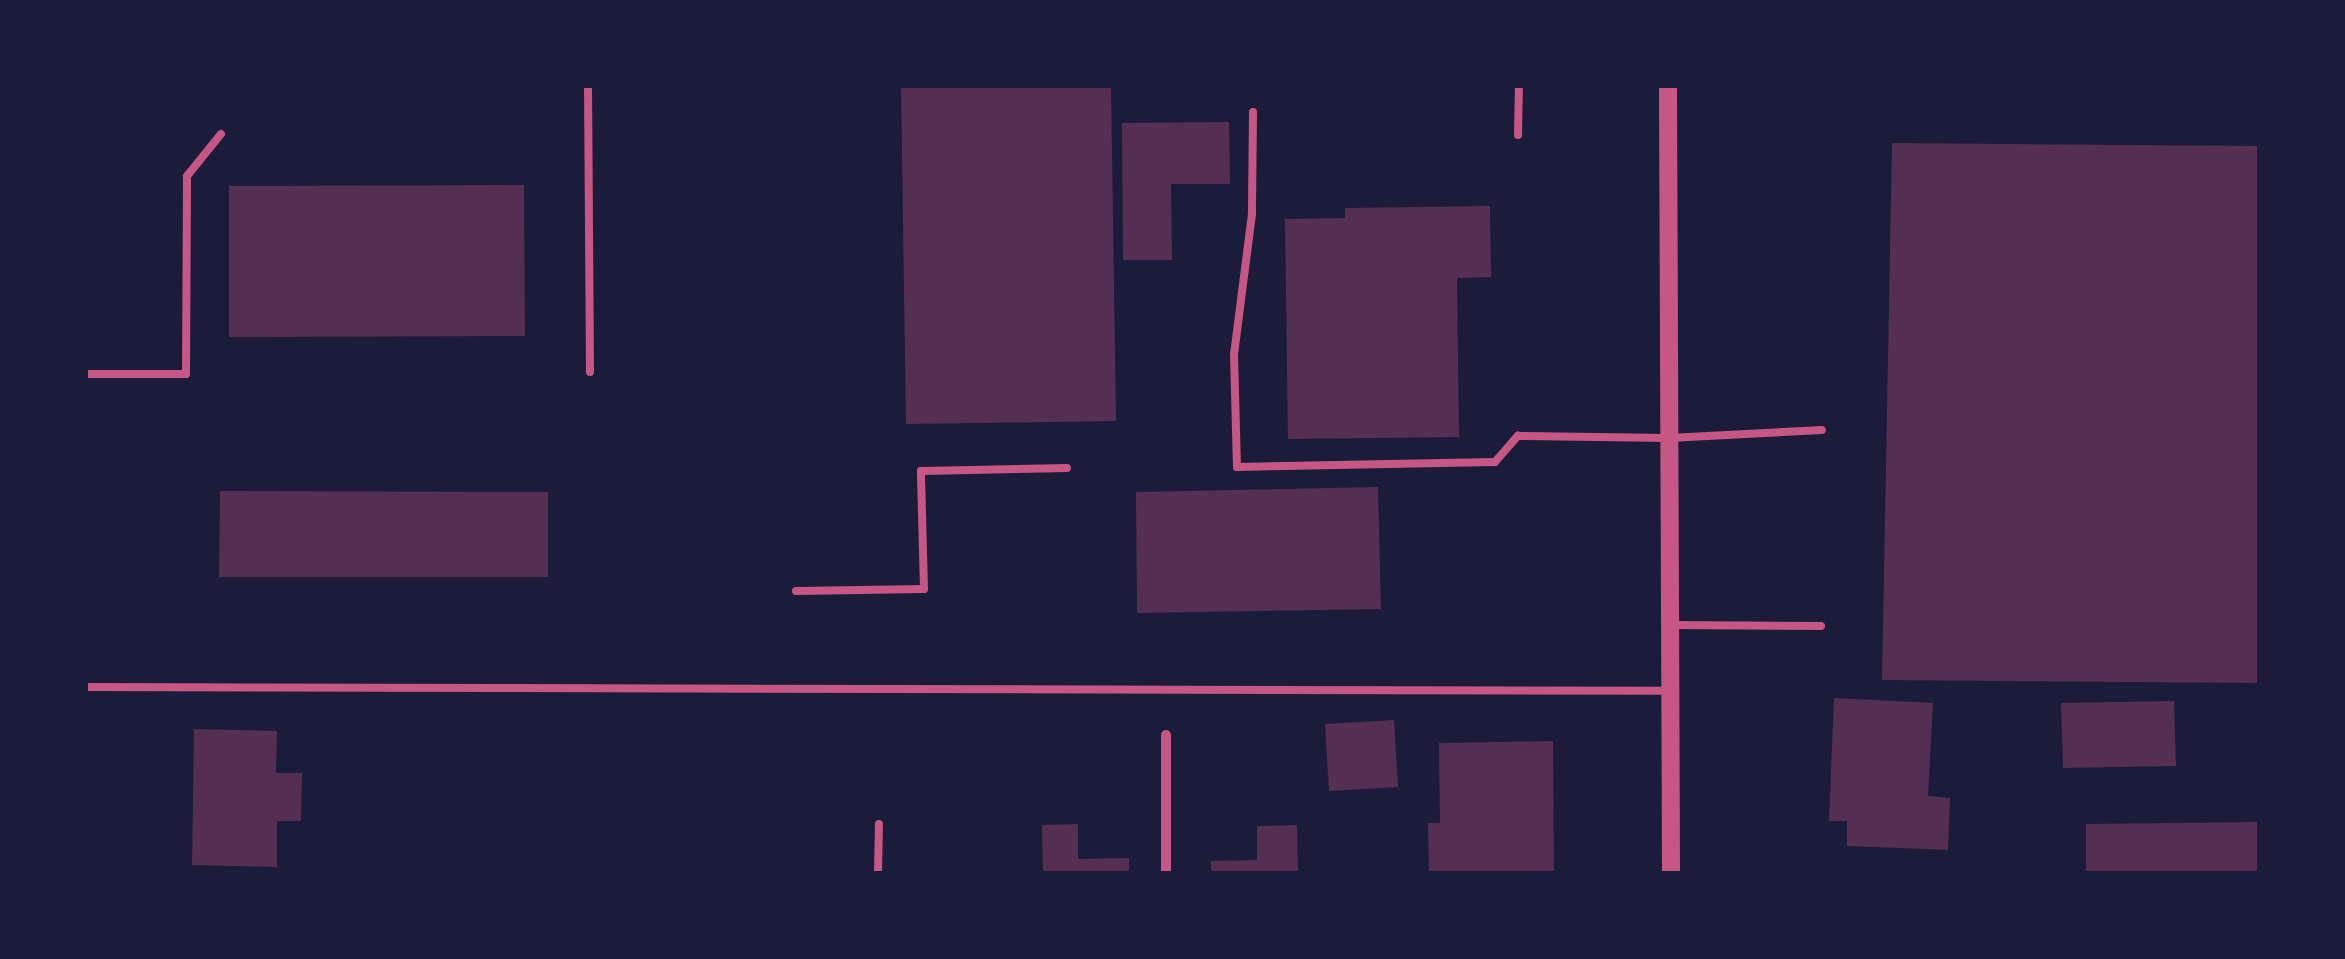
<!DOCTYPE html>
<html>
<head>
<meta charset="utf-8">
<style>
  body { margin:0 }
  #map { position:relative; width:2345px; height:959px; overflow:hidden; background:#1b1b3a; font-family:"PT Sans",sans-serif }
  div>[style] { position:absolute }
  .building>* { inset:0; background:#542f53 }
  .service>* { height:8px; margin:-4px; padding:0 4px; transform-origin:4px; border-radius:4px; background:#c65784 }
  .minor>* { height:10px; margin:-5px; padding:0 5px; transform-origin:5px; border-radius:5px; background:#c65784 }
  .tertiary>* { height:18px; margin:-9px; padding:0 9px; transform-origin:9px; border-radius:9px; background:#c65784 }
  span { translate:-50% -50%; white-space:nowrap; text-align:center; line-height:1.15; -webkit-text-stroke:8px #1b1b3a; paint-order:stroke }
  .frame { position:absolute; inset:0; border:88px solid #1b1b3a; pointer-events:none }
</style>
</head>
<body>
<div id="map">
  <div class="building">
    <div style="clip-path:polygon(901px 85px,1111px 85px,1116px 421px,906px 424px)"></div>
    <div style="clip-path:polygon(1229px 122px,1230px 184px,1171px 184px,1172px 260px,1123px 260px,1122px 123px)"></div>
    <div style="clip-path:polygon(1892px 143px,2260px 146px,2260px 683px,1882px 680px)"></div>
    <div style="clip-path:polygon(524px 185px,525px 336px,229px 337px,229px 186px)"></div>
    <div style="clip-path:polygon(1490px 206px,1491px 277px,1457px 278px,1459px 437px,1288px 439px,1285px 219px,1345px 218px,1345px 208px)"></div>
    <div style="clip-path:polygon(1378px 487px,1381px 609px,1137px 613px,1136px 492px)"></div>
    <div style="clip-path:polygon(220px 491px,548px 492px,548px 577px,219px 577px)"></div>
    <div style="clip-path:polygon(1834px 698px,1933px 703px,1928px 796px,1950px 798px,1948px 850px,1847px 846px,1847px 821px,1829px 821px)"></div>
    <div style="clip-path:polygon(2174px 701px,2176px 766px,2063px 768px,2061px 703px)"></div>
    <div style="clip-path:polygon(1394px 720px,1398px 787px,1329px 791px,1325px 724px)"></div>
    <div style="clip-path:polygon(194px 729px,277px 731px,276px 773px,302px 773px,301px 821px,277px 821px,277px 867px,192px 865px)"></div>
    <div style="clip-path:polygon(1553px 741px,1554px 874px,1429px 874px,1428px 823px,1440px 823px,1439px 743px)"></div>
    <div style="clip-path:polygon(2260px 822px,2260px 874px,2086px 874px,2086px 824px)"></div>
    <div style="clip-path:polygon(1078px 824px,1078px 859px,1129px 858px,1129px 874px,1043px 874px,1042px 825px)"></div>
    <div style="clip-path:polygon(1297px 825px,1298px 874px,1211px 874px,1211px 861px,1257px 860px,1257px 826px)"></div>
  </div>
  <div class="service">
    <div style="left:588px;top:85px;width:287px;rotate:89.6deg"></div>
    <div style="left:1253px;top:112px;width:102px;rotate:90.6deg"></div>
    <div style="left:1252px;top:214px;width:141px;rotate:97.3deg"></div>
    <div style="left:1234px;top:354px;width:113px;rotate:88.5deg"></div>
    <div style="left:1237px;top:467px;width:258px;rotate:-1.1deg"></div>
    <div style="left:1495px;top:462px;width:35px;rotate:-49deg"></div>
    <div style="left:1518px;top:436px;width:151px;rotate:0.8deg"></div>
    <div style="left:1669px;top:438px;width:153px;rotate:-3deg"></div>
    <div style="left:1518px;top:135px;width:50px;rotate:-88.9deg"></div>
    <div style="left:85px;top:374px;width:101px"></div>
    <div style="left:186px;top:374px;width:198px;rotate:-89.7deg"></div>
    <div style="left:187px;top:176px;width:54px;rotate:-51deg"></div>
    <div style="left:796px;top:591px;width:128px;rotate:-0.9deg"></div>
    <div style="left:924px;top:589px;width:118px;rotate:-91.5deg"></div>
    <div style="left:921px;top:471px;width:146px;rotate:-1.2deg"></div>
    <div style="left:1670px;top:625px;width:151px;rotate:0.4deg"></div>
    <div style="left:85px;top:687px;width:1585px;rotate:0.14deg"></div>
    <div style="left:878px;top:874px;width:50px;rotate:-88.9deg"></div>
  </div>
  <div class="minor">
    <div style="left:1166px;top:874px;width:139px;rotate:-90deg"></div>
  </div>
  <div class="tertiary">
    <div style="left:1668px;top:85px;width:789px;rotate:89.78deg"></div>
  </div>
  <div class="frame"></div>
</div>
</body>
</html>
